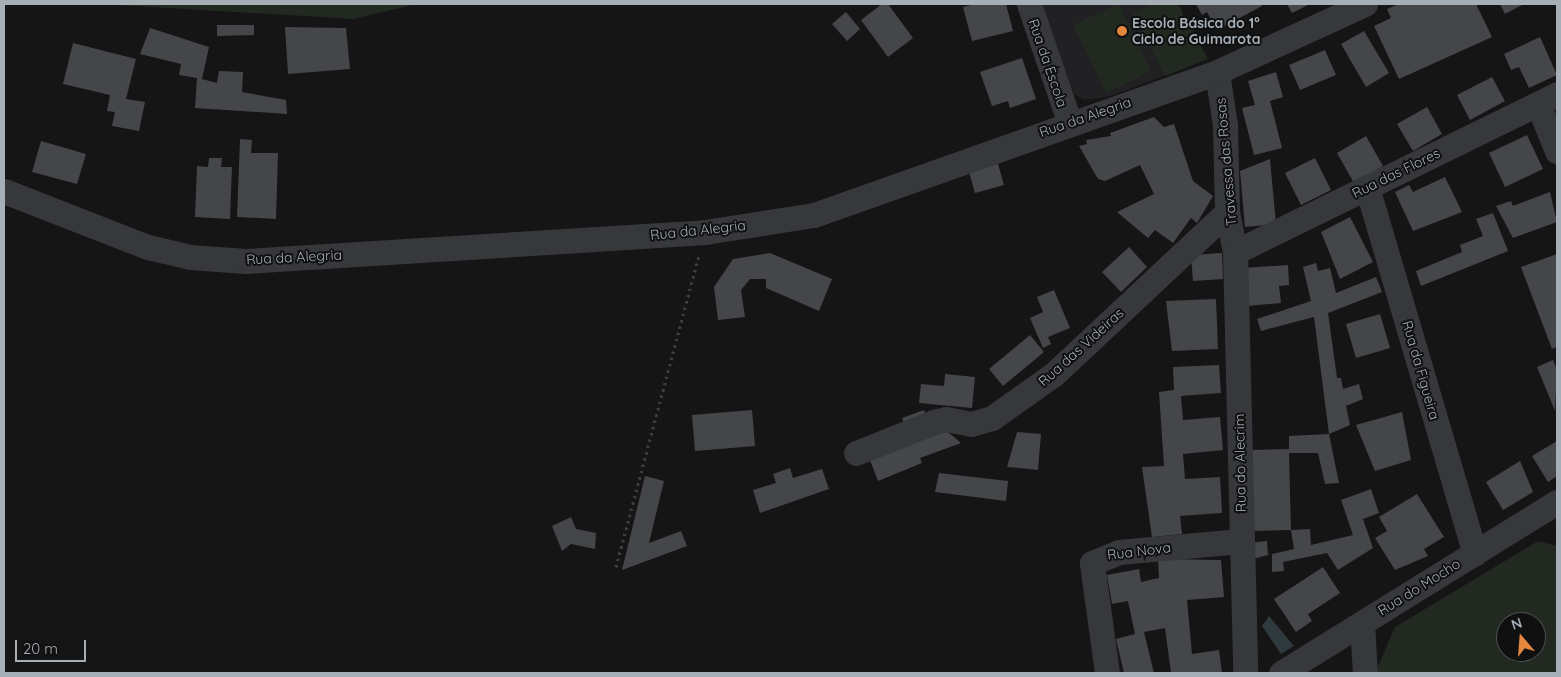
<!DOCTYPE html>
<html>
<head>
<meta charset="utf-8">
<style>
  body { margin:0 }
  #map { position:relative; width:1561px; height:677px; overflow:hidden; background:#151516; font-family:Quicksand,sans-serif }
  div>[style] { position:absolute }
  .built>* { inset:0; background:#212123 }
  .green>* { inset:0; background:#222921 }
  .water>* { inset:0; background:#2f3a3e }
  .building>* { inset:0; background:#444649 }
  .path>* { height:3px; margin-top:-1.5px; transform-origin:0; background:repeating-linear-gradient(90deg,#3c3f42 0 2.5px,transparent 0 6.5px) }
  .minor>* { height:25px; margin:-12.5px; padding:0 12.5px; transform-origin:12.5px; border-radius:12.5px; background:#36383b }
  .dots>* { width:14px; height:14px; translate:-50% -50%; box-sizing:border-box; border:2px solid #101011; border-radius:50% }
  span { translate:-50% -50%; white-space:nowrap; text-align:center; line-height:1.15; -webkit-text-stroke:4px #101011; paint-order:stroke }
  .poi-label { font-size:14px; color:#a7afb6; font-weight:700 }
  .left { translate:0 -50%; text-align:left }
  .street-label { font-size:14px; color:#a7afb6 }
  .frame { position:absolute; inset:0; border:5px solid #a7afb6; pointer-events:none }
  .north { position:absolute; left:1496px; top:612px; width:50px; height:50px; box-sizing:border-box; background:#101011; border:1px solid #4c5053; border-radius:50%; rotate:342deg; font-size:14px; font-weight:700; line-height:20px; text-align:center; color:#a7afb6 }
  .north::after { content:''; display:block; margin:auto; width:18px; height:22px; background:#e5863e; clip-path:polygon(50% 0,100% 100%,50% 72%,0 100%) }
  .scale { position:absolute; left:15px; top:640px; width:71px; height:22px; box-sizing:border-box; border:2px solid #a7afb6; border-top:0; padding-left:6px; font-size:15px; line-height:18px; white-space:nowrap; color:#a7afb6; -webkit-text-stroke:4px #101011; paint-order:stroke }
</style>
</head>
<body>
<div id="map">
  <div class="built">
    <div style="clip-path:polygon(1040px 4px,1178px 4px,1208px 59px,1111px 96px,1084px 100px,1074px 94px)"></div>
  </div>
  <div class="green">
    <div style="clip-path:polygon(101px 4px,416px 4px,354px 19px)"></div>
    <div style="clip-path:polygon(1119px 4px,1151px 71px,1106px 93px,1073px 25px)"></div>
    <div style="clip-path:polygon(1152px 4px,1178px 4px,1208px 59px,1165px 76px,1133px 13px)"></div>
    <div style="clip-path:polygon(evenodd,1538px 541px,1557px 546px,1557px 673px,1375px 673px,1395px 627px,1538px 541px,1506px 622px,1536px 622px,1536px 652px,1506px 652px,1506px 622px)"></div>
  </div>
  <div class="water">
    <div style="clip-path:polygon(1269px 616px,1294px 646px,1281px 654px,1262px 626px)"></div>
  </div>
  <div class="building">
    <div style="clip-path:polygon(882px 4px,888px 4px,913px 38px,888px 57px,861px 20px)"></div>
    <div style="clip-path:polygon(975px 4px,1006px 4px,1013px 31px,972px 41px,963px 7px)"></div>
    <div style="clip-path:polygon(1196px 4px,1261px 4px,1262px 6px,1217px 30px,1207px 12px,1202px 15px)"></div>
    <div style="clip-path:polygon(1287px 4px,1310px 4px,1292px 13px)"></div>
    <div style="clip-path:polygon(1399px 4px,1476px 4px,1492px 37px,1399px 79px,1374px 26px,1391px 18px,1387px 9px)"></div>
    <div style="clip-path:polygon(1500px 4px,1524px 4px,1505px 14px)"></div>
    <div style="clip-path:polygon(846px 12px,860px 29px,847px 41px,832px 24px)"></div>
    <div style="clip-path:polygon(217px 25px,254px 25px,254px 35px,217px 36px)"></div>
    <div style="clip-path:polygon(285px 27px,346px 28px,350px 69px,288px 74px)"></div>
    <div style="clip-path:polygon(150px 28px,209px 47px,202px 79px,217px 83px,219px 71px,243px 72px,242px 92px,286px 100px,287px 114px,195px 108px,197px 78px,179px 75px,181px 64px,140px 54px)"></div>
    <div style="clip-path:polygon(1364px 31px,1389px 73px,1366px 87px,1341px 44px)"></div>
    <div style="clip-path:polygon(1540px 37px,1557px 75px,1529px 88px,1519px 67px,1511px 70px,1504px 54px)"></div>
    <div style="clip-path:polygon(73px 43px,136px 59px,126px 99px,145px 102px,139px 131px,112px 126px,115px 112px,107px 111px,110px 95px,63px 84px)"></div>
    <div style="clip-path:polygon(1325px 50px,1336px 75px,1300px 90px,1289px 65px)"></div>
    <div style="clip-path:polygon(1022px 58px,1036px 99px,1010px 108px,1008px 101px,992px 106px,980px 72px)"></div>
    <div style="clip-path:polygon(1276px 72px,1283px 97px,1270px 101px,1282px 148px,1254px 155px,1242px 108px,1255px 105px,1248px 81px)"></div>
    <div style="clip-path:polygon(1492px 77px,1505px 101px,1470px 120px,1457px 95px)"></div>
    <div style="clip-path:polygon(1427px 107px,1442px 134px,1413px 151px,1397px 124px)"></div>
    <div style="clip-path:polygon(1154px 117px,1164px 127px,1174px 124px,1193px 181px,1213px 196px,1197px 223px,1191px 218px,1173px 243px,1155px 230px,1148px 238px,1117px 212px,1154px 194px,1140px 165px,1105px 181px,1098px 179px,1079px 146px,1087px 144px,1086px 140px,1111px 136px,1110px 133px)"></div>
    <div style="clip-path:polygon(1527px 135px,1543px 169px,1505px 187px,1489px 153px)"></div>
    <div style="clip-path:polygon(1366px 136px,1383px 166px,1354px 183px,1337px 153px)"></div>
    <div style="clip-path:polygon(240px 139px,252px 140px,251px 153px,278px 153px,276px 219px,237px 217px)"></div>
    <div style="clip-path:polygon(41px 141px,86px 154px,77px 184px,32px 172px)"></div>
    <div style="clip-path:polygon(209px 158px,222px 158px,221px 167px,232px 167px,230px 219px,195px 217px,197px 166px,208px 167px)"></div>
    <div style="clip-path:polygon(1315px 158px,1331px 190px,1301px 205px,1285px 173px)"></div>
    <div style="clip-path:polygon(1270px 159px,1276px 224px,1245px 227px,1240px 171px)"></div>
    <div style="clip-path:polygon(998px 164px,1004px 185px,975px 193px,969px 172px)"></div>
    <div style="clip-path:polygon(1445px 177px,1462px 212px,1413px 231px,1395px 192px,1409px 185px,1413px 192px)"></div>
    <div style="clip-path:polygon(1550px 192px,1557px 222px,1513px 238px,1496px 206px,1511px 201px,1513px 206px)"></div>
    <div style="clip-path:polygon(1493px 213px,1508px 251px,1421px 286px,1416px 271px,1462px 252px,1460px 245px,1483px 236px,1476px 219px)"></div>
    <div style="clip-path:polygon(1350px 217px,1373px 262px,1340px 279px,1321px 232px)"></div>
    <div style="clip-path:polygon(1129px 247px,1147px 267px,1121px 292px,1102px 272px)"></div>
    <div style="clip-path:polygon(770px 253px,832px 279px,819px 311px,766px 288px,766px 279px,750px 279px,741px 290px,745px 317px,718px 320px,714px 287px,733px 259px)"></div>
    <div style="clip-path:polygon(1222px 253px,1223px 279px,1193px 281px,1191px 255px)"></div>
    <div style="clip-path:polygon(1557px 254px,1557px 347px,1552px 349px,1521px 267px)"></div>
    <div style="clip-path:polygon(1316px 263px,1318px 271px,1330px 268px,1336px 293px,1376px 277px,1382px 292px,1328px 313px,1337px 378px,1341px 378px,1343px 389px,1359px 384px,1363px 399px,1346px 406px,1350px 425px,1329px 434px,1314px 317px,1261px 331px,1257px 319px,1311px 301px,1303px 267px)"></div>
    <div style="clip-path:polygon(1288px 265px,1289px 285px,1279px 286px,1281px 303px,1246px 306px,1244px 268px)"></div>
    <div style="clip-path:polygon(1054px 290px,1070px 328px,1048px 337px,1051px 344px,1043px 348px,1030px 318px,1043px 312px,1037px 297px)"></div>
    <div style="clip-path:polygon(1216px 299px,1218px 349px,1172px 351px,1166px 301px)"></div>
    <div style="clip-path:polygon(1380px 314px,1390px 348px,1356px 358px,1346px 324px)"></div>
    <div style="clip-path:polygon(1030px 335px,1044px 352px,1003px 386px,989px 369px)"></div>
    <div style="clip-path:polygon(1553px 360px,1557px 370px,1555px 411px,1537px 367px)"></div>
    <div style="clip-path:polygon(1219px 365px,1221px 393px,1181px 396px,1183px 420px,1220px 417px,1223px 450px,1183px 454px,1185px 479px,1220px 477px,1222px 513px,1180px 516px,1182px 534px,1152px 537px,1142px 467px,1164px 466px,1159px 392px,1174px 390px,1173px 367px)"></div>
    <div style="clip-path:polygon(945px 374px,975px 377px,972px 408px,919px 403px,921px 384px,944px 386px)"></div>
    <div style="clip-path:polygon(752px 410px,755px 446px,695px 451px,692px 415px)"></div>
    <div style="clip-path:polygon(924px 410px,927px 418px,905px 426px,902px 418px)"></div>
    <div style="clip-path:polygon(1402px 412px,1411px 460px,1375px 471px,1356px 425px)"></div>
    <div style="clip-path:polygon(942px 427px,961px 443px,920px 458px,922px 463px,878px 481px,868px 455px)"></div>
    <div style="clip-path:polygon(1017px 432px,1041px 434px,1038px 470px,1007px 467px)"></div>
    <div style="clip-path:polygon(1329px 434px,1339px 483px,1325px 484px,1318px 453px,1289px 453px,1291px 530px,1252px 531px,1250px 450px,1289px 449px,1289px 436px)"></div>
    <div style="clip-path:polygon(1557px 441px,1557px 476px,1548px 482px,1532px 456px)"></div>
    <div style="clip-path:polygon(1520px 461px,1533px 492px,1503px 510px,1486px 482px)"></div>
    <div style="clip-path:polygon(790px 468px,793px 478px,822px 469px,829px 489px,760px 513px,753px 490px,776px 483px,773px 474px)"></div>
    <div style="clip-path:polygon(939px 473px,1008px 481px,1006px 501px,935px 492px)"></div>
    <div style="clip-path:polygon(645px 476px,664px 481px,649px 543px,681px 531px,687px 546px,622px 570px)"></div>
    <div style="clip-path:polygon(1371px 489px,1379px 513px,1363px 519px,1373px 548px,1338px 570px,1327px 553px,1283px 562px,1284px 571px,1272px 572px,1272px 554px,1294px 549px,1291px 530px,1310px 529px,1311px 545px,1353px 535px,1341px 500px)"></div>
    <div style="clip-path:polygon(1417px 494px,1444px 537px,1424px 549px,1428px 556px,1395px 570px,1375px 538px,1387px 531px,1379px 517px)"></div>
    <div style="clip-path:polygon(571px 517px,576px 529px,596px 533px,595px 549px,571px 544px,562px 551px,552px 526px)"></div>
    <div style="clip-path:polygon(1267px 541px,1268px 555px,1249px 560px,1248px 543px)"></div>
    <div style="clip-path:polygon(1158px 559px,1221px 560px,1224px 597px,1187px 600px,1192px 654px,1219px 650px,1222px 673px,1171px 673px,1165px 628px,1144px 632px,1154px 673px,1124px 673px,1116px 639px,1135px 634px,1128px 601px,1112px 604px,1107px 575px,1139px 569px,1141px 582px,1159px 578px)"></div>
    <div style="clip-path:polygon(1323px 567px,1340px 593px,1308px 614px,1312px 621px,1296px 632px,1274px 599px)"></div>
  </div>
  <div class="path">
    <div style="left:616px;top:567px;width:322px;rotate:-75.1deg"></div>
  </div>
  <div class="minor">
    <div style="left:1029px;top:4px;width:124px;rotate:71.1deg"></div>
    <div style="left:1217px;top:72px;width:54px;rotate:81.4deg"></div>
    <div style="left:1225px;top:125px;width:87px;rotate:88.7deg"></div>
    <div style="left:1227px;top:212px;width:41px;rotate:78.7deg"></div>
    <div style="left:1235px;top:252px;width:421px;rotate:88.6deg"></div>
    <div style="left:1538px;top:104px;width:51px;rotate:68deg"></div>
    <div style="left:1367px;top:187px;width:382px;rotate:73.6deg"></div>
    <div style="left:4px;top:191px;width:155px;rotate:21.3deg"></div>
    <div style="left:148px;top:247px;width:43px;rotate:13.4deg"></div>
    <div style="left:190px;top:257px;width:56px;rotate:4.1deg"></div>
    <div style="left:246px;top:261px;width:460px;rotate:-3.6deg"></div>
    <div style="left:705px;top:232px;width:110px;rotate:-8.9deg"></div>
    <div style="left:814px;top:215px;width:428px;rotate:-19.5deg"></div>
    <div style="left:1217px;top:72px;width:163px;rotate:-24.7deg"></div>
    <div style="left:1235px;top:252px;width:359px;rotate:-26.1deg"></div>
    <div style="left:856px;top:453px;width:84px;rotate:-21.7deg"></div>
    <div style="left:934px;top:422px;width:12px;rotate:-14deg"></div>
    <div style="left:946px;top:419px;width:25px;rotate:11deg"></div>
    <div style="left:971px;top:424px;width:22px;rotate:-16deg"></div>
    <div style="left:992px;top:418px;width:76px;rotate:-35.4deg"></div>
    <div style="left:1054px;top:374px;width:237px;rotate:-43.1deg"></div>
    <div style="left:1362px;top:623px;width:50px;rotate:86.6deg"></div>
    <div style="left:1107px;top:673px;width:111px;rotate:-97.8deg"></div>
    <div style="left:1092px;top:563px;width:29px;rotate:-22deg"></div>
    <div style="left:1119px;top:552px;width:122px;rotate:-5.2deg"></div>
    <div style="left:1281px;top:673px;width:325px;rotate:-31.8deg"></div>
  </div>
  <div class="dots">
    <div style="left:1122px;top:31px;background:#e5863e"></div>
  </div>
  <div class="poi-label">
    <span class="left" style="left:1132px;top:31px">Escola Básica do 1°<br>Ciclo de Guimarota</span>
  </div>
  <div class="street-label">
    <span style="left:1048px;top:63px;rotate:71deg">Rua da Escola</span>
    <span style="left:1085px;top:117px;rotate:-19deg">Rua da Alegria</span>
    <span style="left:1226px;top:162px;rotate:-95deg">Travessa das Rosas</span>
    <span style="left:1396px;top:173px;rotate:-26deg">Rua das Flores</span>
    <span style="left:698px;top:230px;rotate:-6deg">Rua da Alegria</span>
    <span style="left:294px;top:257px;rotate:-3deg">Rua da Alegria</span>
    <span style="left:1081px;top:347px;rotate:-42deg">Rua das Videiras</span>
    <span style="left:1421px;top:370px;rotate:74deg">Rua da Figueira</span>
    <span style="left:1240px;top:463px;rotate:-91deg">Rua do Alecrim</span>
    <span style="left:1139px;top:551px;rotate:-7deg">Rua Nova</span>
    <span style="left:1419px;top:587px;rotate:-32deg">Rua do Mocho</span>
  </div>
  <div class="frame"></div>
  <div class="north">N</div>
  <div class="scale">20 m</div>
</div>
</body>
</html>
